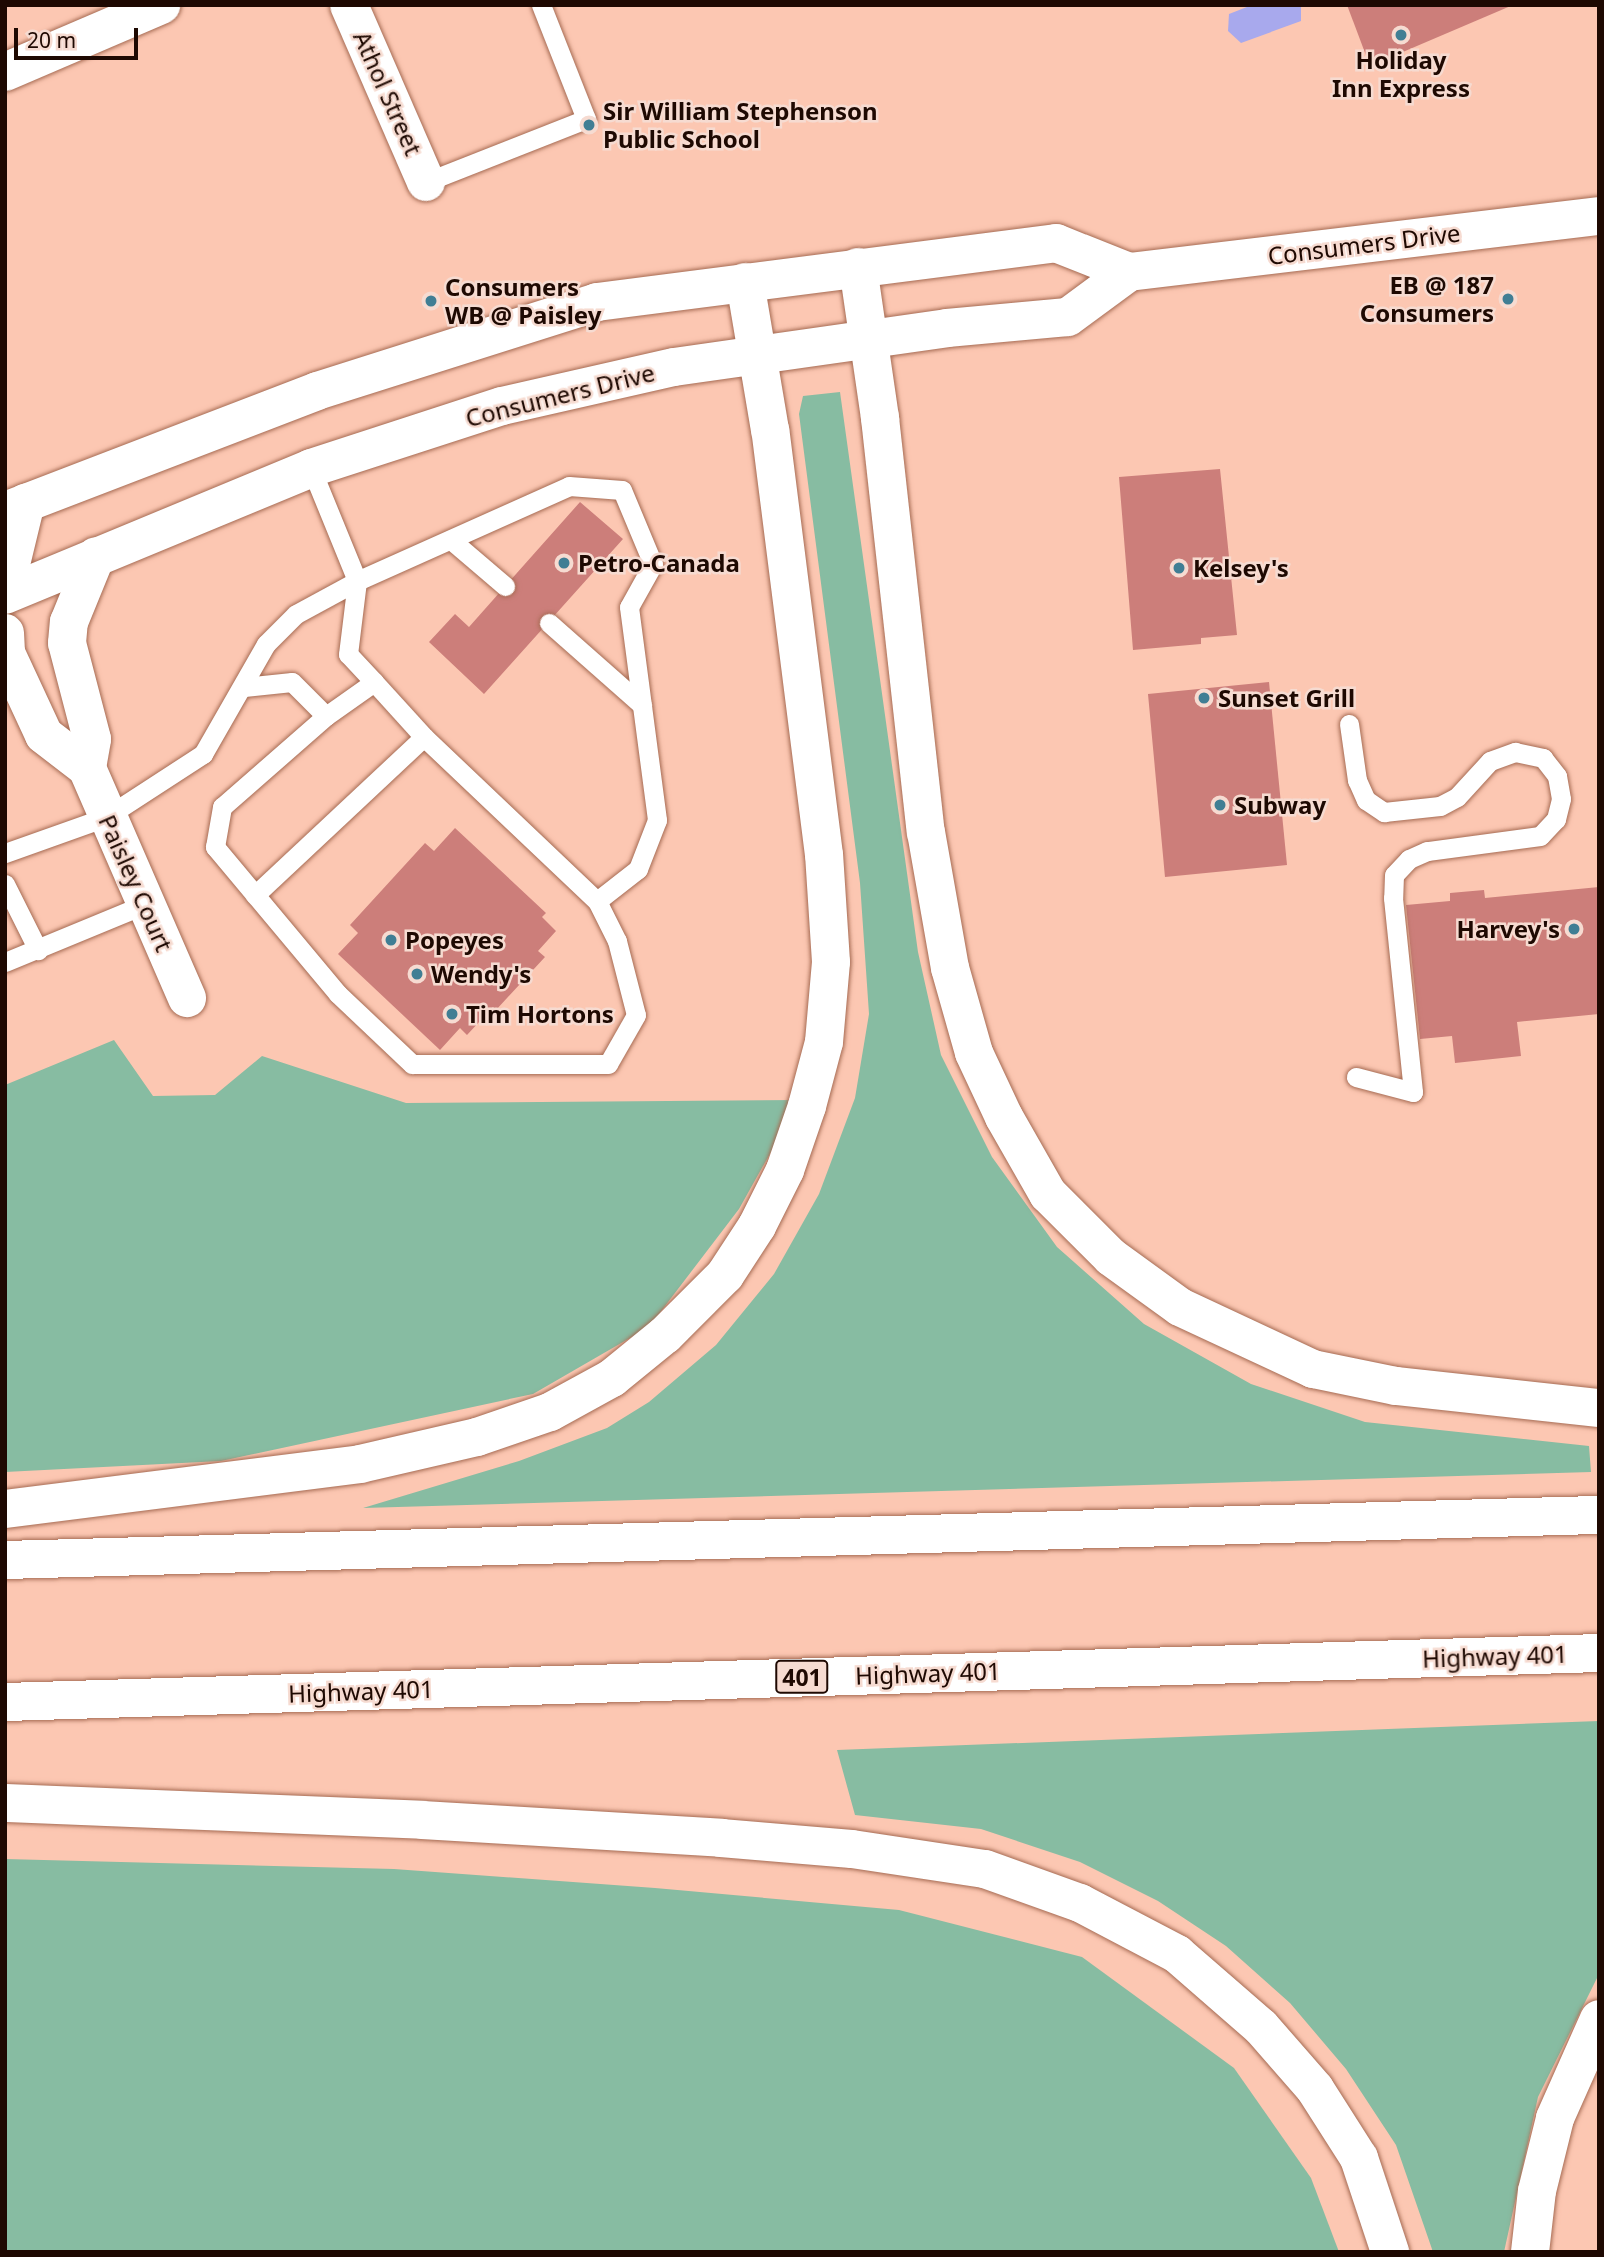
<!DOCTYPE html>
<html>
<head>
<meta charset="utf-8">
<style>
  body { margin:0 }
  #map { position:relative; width:1604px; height:2257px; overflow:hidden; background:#fcc7b2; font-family:"Noto Sans",sans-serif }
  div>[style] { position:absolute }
  .green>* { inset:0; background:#87bca2 }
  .water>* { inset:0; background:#a8a9ed }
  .building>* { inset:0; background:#cc7e7a }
  .roads { filter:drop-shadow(0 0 2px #a66b53) drop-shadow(0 0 2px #a66b53) }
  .lane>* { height:19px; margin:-9.5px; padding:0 9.5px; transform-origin:9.5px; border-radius:9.5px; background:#fff }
  .street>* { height:38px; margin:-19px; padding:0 19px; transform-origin:19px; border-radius:19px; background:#fff }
  .secondary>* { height:38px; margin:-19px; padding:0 19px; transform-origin:19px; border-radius:19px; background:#fff }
  .highway>* { height:38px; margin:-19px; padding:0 19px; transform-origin:19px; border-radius:19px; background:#fff }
  .dots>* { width:19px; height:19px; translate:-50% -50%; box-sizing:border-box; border:4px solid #f6dbd1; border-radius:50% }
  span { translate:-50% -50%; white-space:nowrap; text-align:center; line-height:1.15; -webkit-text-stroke:5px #f6dbd1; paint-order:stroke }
  .shield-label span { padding:2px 5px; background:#f6dbd1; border:2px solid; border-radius:5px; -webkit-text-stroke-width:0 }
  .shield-label { font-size:23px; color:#1e0902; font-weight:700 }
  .poi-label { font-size:24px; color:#1e0902; font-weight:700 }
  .left { translate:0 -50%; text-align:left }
  .right { translate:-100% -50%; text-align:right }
  .street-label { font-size:24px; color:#1e0902 }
  .frame { position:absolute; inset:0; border:7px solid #1e0902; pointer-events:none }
  .scale { position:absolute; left:14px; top:28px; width:124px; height:32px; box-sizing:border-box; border:4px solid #1e0902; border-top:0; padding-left:9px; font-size:21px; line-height:24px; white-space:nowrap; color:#1e0902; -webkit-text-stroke:5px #f6dbd1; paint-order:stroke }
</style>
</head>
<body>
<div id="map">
  <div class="green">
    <div style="clip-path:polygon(840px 392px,918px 952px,941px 1055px,992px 1157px,1057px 1247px,1144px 1324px,1251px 1384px,1365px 1422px,1589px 1446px,1591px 1472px,363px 1508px,519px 1461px,607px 1428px,649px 1402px,716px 1345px,774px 1274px,819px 1194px,855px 1098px,869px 1014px,860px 883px,799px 414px,803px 396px)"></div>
    <div style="clip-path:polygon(114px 1040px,153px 1096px,215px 1095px,262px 1056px,406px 1103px,800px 1100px,739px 1209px,649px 1327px,533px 1394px,221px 1461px,5px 1472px,5px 1085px)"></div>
    <div style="clip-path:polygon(1599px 1721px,1599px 1974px,1538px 2097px,1504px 2252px,1433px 2252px,1396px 2145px,1346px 2069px,1290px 2003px,1226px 1946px,1158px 1901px,1080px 1862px,981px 1829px,855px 1815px,837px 1750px)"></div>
    <div style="clip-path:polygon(5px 1859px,394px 1869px,655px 1888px,899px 1910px,1082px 1957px,1234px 2068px,1311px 2178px,1339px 2252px,5px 2252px)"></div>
  </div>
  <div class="water">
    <div style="clip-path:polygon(1252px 5px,1301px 5px,1301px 21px,1241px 43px,1228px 31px,1229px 14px)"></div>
  </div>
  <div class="building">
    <div style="clip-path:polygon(1347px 5px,1513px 5px,1370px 66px)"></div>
    <div style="clip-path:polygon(1220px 469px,1237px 635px,1201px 638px,1201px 644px,1133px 650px,1119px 477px)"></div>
    <div style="clip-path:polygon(580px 502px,623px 539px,484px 694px,429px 642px,455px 614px,469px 627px)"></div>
    <div style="clip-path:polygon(1269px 682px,1287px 865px,1165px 877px,1148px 694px)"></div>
    <div style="clip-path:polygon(455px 828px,546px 913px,542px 917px,556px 931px,538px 951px,545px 957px,496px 1010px,493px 1007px,467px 1035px,460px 1028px,440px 1050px,338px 954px,358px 933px,350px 925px,425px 843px,434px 851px)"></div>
    <div style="clip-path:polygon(1599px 887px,1599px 1014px,1517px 1022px,1521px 1056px,1455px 1063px,1452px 1036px,1420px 1039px,1406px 905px,1450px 901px,1450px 893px,1484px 890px,1485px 898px)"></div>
  </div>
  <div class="roads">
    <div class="lane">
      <div style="left:426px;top:182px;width:172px;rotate:-21.5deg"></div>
      <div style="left:586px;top:119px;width:123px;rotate:-111.5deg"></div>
      <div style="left:311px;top:468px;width:122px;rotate:67.8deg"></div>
      <div style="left:357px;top:581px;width:74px;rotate:97deg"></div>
      <div style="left:348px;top:654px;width:38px;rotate:47deg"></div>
      <div style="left:374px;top:682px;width:74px;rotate:47.7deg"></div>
      <div style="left:424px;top:737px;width:238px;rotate:43.5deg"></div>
      <div style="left:597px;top:901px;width:45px;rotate:63.4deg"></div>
      <div style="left:617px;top:941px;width:76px;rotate:75.6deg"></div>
      <div style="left:636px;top:1015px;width:56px;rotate:119.7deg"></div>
      <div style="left:608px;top:1064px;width:196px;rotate:180deg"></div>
      <div style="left:412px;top:1064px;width:102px;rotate:-136.6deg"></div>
      <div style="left:338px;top:994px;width:192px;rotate:-129.9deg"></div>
      <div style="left:215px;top:847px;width:41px;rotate:-80.1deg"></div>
      <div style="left:222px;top:807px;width:138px;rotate:-41.2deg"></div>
      <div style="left:326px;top:716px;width:59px;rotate:-35.3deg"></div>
      <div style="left:451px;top:540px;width:71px;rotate:40.4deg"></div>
      <div style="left:549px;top:623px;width:124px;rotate:41.4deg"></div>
      <div style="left:244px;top:687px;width:48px;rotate:-5.9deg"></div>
      <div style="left:292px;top:682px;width:48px;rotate:45deg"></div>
      <div style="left:1349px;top:724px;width:57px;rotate:81.9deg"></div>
      <div style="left:1357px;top:780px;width:22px;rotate:66deg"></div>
      <div style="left:1366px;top:800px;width:22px;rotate:34deg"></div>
      <div style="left:1384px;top:812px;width:56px;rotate:-6.1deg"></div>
      <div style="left:1440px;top:806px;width:19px;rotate:-28deg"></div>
      <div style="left:1457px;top:797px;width:49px;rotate:-47.5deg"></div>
      <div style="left:1490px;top:761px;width:27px;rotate:-20deg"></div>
      <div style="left:1515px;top:752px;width:29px;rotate:12deg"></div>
      <div style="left:1543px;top:758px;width:23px;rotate:52deg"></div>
      <div style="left:1557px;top:776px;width:23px;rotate:80deg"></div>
      <div style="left:1561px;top:799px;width:21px;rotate:104deg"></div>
      <div style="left:1556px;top:819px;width:23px;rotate:133deg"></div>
      <div style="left:1540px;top:836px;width:114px;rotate:172.4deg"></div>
      <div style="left:1427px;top:851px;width:20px;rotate:156deg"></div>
      <div style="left:1409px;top:859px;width:22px;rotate:133deg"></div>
      <div style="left:1394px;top:875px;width:23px;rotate:92deg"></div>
      <div style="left:1393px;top:898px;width:195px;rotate:84.1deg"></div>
      <div style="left:1413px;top:1092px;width:59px;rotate:-165.3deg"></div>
      <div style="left:5px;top:853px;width:107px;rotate:-19.6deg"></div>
      <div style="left:106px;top:817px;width:116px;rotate:-33deg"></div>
      <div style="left:203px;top:754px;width:127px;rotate:-60.2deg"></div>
      <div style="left:266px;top:644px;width:42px;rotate:-45deg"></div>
      <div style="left:296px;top:614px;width:69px;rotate:-28.4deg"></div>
      <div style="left:357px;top:581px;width:232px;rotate:-24.1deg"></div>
      <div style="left:569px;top:486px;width:53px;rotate:4.3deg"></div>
      <div style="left:622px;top:490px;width:80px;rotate:67.3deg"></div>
      <div style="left:653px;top:564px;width:49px;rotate:119.2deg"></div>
      <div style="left:629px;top:607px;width:215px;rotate:82.5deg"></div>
      <div style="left:657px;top:820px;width:53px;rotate:111.2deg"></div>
      <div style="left:638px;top:869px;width:52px;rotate:142deg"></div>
      <div style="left:5px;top:884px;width:74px;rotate:63.4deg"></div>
      <div style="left:255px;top:895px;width:231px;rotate:-43.1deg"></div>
      <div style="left:5px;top:962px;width:152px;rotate:-22.4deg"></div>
    </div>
    <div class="street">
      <div style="left:349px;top:5px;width:193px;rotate:66.5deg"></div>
      <div style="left:5px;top:72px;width:170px;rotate:-23.2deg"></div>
      <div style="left:5px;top:589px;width:89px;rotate:-76.4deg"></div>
      <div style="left:5px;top:633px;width:20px;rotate:87deg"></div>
      <div style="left:6px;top:653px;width:90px;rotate:65.1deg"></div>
      <div style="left:44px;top:735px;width:54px;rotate:37.5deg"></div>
      <div style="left:87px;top:768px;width:251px;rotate:66.5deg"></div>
      <div style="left:87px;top:768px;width:29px;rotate:-80deg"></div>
      <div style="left:92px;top:739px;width:99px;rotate:-104.6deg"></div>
      <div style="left:67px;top:643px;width:21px;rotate:-85deg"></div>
      <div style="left:69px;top:622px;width:71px;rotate:-67.8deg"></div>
    </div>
    <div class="secondary">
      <div style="left:5px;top:511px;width:334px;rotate:-21deg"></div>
      <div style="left:317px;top:391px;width:294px;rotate:-17.6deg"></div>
      <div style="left:597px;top:302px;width:463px;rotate:-7.3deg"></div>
      <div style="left:1056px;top:243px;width:79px;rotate:21.7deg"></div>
      <div style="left:1129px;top:272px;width:473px;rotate:-6.8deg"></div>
      <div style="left:5px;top:595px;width:331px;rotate:-22.5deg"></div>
      <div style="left:311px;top:468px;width:201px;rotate:-18deg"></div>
      <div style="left:502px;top:406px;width:176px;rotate:-12.8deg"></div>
      <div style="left:674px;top:367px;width:276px;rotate:-8.1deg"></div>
      <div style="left:947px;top:328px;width:121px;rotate:-5.2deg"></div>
      <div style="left:1068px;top:317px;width:76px;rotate:-36.4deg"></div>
    </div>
    <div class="highway">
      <div style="left:858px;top:267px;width:153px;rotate:81.7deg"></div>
      <div style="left:880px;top:418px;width:417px;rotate:83.7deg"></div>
      <div style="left:926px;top:832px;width:138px;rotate:80deg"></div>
      <div style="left:950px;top:968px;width:88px;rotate:74.2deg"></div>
      <div style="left:974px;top:1053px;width:71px;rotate:64.9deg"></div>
      <div style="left:1004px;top:1117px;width:89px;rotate:60.3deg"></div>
      <div style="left:1048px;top:1194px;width:89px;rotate:45deg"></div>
      <div style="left:1111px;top:1257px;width:85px;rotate:35.9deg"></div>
      <div style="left:1180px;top:1307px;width:147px;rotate:25deg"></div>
      <div style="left:1313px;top:1369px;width:85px;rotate:11.6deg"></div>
      <div style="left:1396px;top:1386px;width:204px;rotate:6.2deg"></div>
      <div style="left:5px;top:1509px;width:358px;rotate:-7.2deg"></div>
      <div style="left:360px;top:1464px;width:120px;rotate:-13deg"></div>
      <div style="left:477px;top:1437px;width:77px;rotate:-18.9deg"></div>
      <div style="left:550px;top:1412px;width:71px;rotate:-28.7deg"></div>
      <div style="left:612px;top:1378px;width:68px;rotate:-39.1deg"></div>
      <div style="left:665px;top:1335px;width:85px;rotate:-45deg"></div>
      <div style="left:725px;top:1275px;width:59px;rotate:-56.9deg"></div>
      <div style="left:757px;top:1226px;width:63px;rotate:-63.4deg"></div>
      <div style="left:785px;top:1170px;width:68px;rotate:-71deg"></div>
      <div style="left:807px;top:1106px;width:66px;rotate:-75.1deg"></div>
      <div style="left:824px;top:1042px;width:80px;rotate:-85deg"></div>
      <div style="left:831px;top:962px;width:107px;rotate:-93.7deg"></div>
      <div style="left:824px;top:855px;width:428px;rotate:-97.2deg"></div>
      <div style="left:770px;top:430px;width:150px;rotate:-99.6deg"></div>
      <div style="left:5px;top:1560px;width:1595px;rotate:-1.62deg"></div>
      <div style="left:5px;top:1702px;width:1595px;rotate:-1.76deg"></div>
      <div style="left:5px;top:1803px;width:417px;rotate:2.3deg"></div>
      <div style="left:422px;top:1820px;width:300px;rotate:3.4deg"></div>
      <div style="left:721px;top:1838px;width:131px;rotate:4.8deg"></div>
      <div style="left:852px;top:1849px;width:134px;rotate:8.6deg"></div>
      <div style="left:985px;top:1869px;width:101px;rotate:19.7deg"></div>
      <div style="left:1080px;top:1903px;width:110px;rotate:27.7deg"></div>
      <div style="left:1177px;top:1954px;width:111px;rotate:41deg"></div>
      <div style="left:1261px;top:2027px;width:82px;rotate:48.9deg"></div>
      <div style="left:1315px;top:2089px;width:82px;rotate:57.5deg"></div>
      <div style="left:1359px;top:2158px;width:99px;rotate:71.7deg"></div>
      <div style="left:1530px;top:2252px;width:61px;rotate:-83.5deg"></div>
      <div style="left:1537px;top:2191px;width:75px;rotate:-76.1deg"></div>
      <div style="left:1555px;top:2118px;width:108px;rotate:-66deg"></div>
    </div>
  </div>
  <div class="dots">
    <div style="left:1401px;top:35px;background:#407e94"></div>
    <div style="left:589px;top:125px;background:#407e94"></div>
    <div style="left:1508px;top:299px;background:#407e94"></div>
    <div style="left:431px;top:301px;background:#407e94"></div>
    <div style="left:564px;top:563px;background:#407e94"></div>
    <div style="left:1179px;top:568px;background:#407e94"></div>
    <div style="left:1204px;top:698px;background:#407e94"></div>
    <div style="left:1220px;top:805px;background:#407e94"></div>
    <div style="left:1574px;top:929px;background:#407e94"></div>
    <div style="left:391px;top:940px;background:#407e94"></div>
    <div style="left:417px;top:974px;background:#407e94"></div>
    <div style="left:452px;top:1014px;background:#407e94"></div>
  </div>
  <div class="shield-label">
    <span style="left:802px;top:1677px">401</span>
  </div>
  <div class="poi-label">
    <span style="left:1401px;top:74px">Holiday<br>Inn Express</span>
    <span class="left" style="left:603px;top:125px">Sir William Stephenson<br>Public School</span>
    <span class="right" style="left:1494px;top:299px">EB @ 187<br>Consumers</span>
    <span class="left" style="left:445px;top:301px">Consumers<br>WB @ Paisley</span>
    <span class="left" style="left:578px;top:563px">Petro-Canada</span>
    <span class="left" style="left:1193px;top:568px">Kelsey's</span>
    <span class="left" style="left:1218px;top:698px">Sunset Grill</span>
    <span class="left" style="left:1234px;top:805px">Subway</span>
    <span class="right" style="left:1560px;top:929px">Harvey's</span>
    <span class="left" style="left:405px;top:940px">Popeyes</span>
    <span class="left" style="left:431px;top:974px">Wendy's</span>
    <span class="left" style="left:466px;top:1014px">Tim Hortons</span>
  </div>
  <div class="street-label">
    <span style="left:388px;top:93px;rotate:66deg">Athol Street</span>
    <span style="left:1364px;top:244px;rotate:-7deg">Consumers Drive</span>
    <span style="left:560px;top:395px;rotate:-14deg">Consumers Drive</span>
    <span style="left:136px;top:883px;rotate:66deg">Paisley Court</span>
    <span style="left:1495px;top:1656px;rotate:-2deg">Highway 401</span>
    <span style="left:928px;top:1673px;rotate:-2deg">Highway 401</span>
    <span style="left:361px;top:1691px;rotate:-2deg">Highway 401</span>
  </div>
  <div class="frame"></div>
  <div class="scale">20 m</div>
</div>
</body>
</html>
